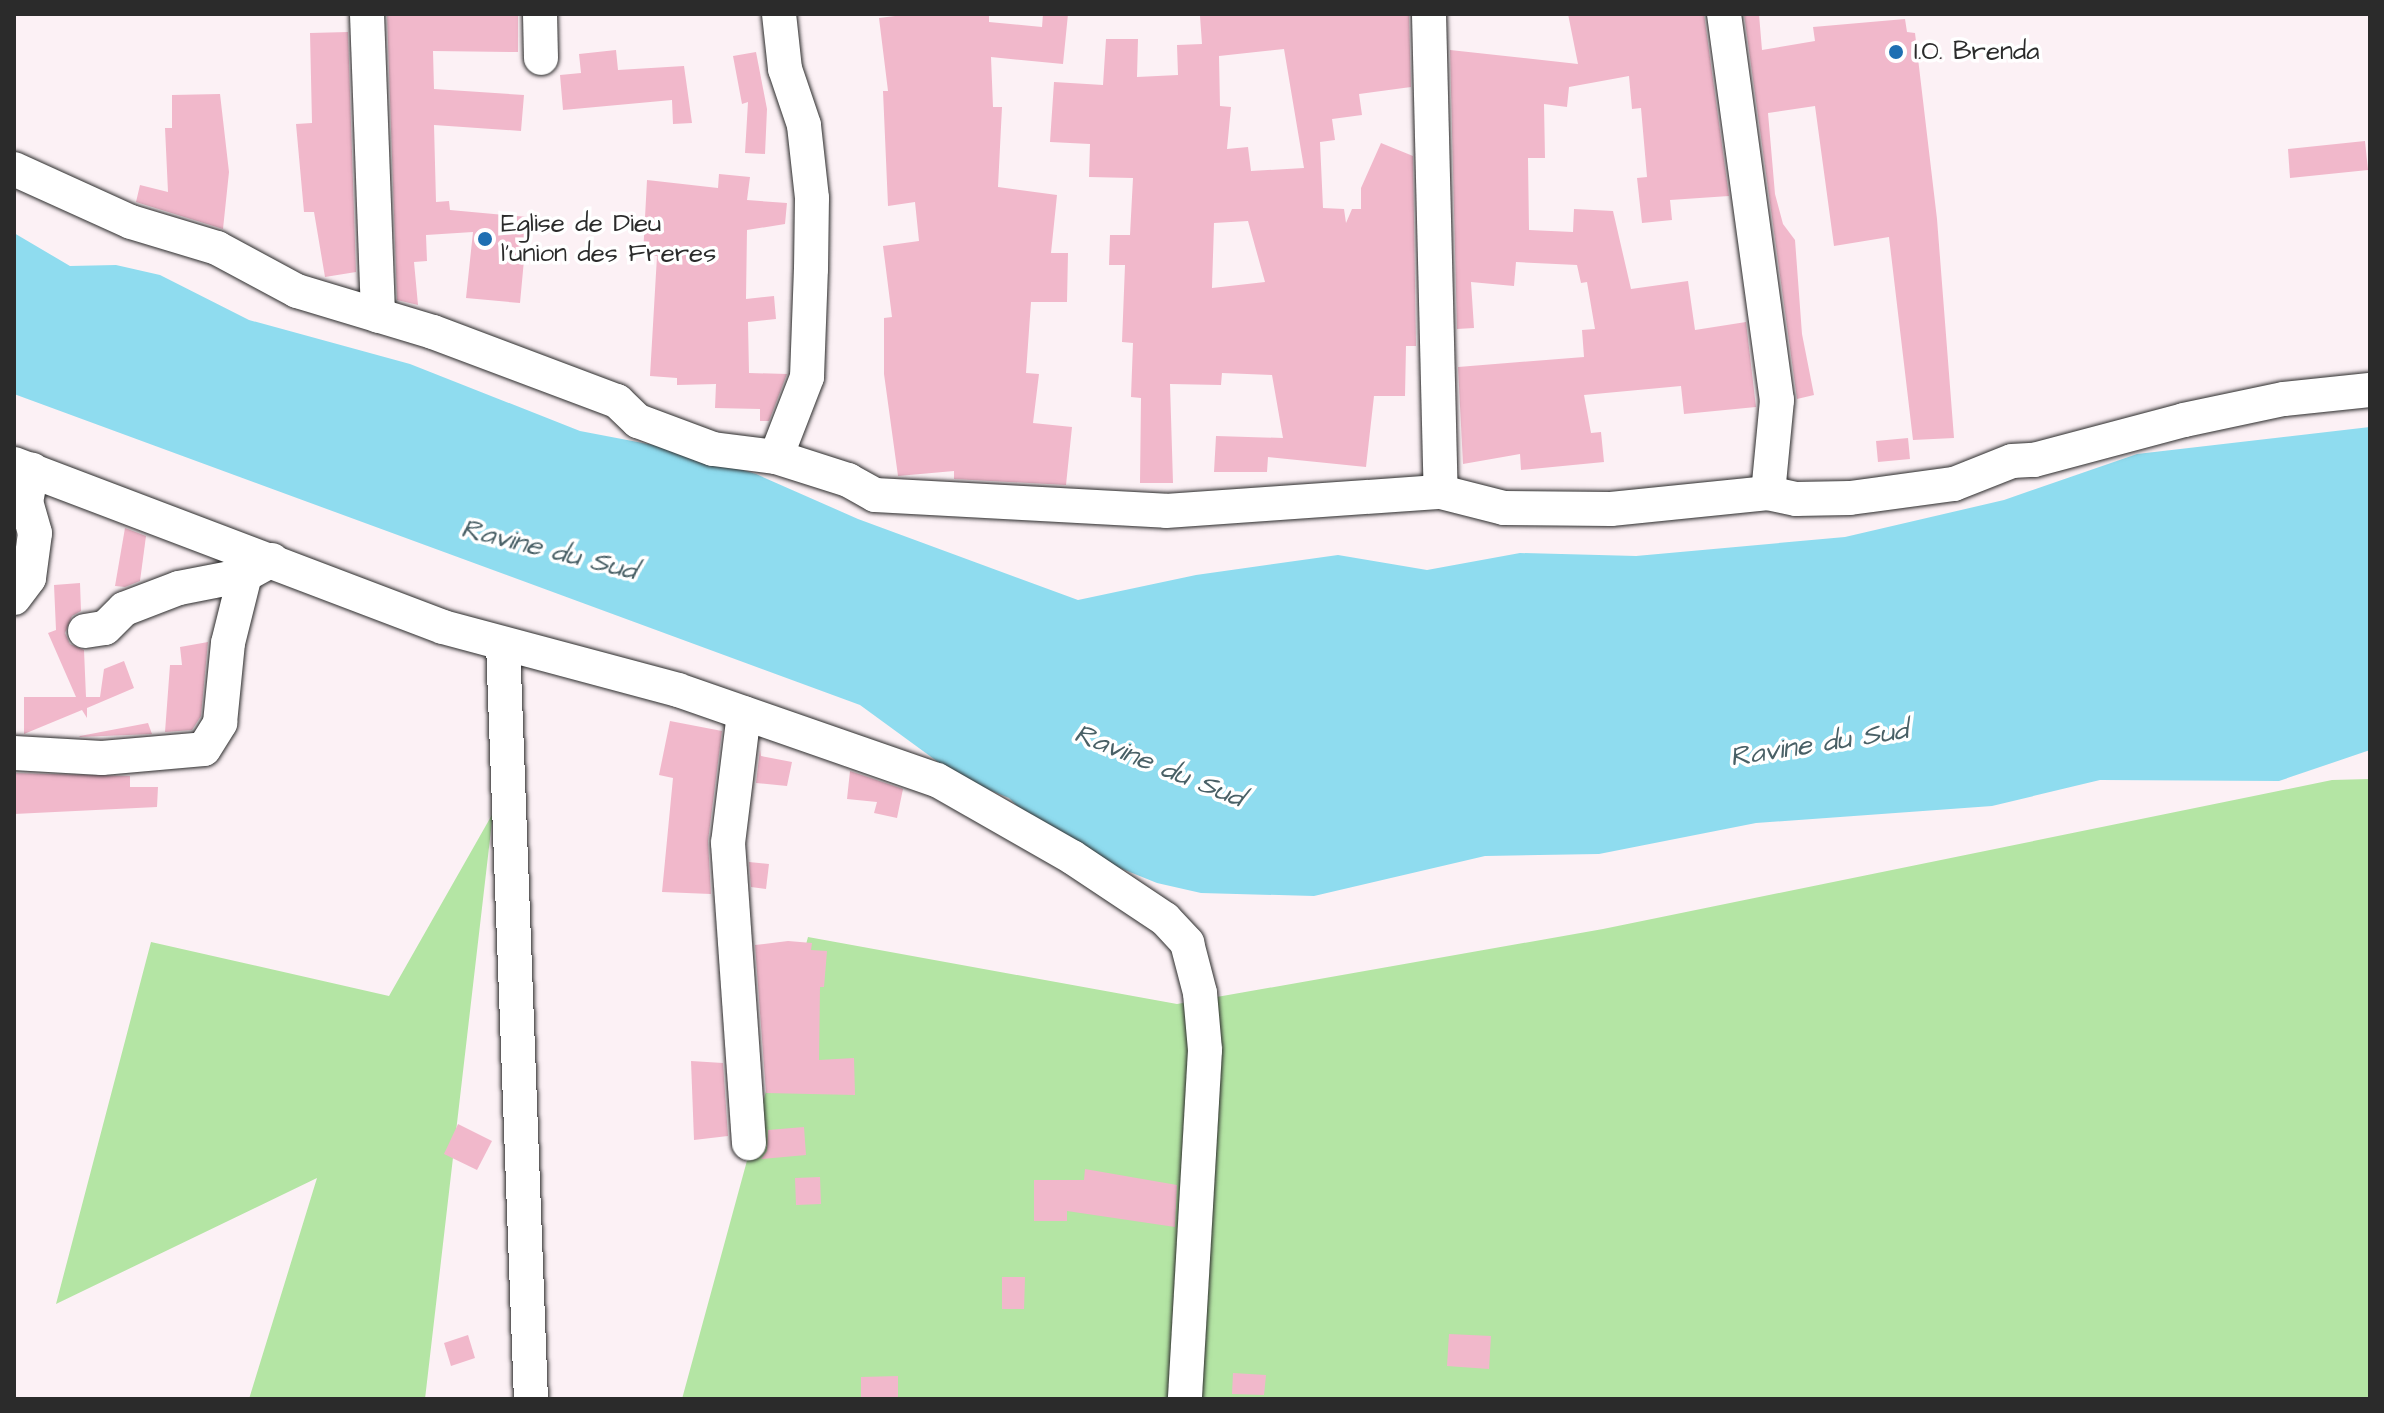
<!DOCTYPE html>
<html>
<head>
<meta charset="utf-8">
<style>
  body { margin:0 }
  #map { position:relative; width:2384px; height:1413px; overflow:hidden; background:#fcf1f5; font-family:"Architects Daughter",sans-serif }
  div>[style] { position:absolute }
  .green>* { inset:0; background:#b4e5a4 }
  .water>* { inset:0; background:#8fdcef }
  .building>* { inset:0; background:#f1b8cb }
  .roads { filter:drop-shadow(0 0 2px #2b2b2b) drop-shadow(0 0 2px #2b2b2b) }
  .minor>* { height:34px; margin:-17px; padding:0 17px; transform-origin:17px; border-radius:17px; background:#fff }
  .dots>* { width:22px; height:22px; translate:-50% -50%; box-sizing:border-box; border:4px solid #fff; border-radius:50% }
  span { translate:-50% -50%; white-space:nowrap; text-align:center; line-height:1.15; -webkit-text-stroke:7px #fff; paint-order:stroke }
  .poi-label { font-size:26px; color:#2b2b2b }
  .left { translate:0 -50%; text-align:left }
  .water-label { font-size:28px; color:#496066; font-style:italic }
  .frame { position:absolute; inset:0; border:16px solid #2b2b2b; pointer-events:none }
</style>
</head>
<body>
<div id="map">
  <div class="green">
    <div style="clip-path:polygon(2370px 779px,2370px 1399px,682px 1399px,808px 937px,1177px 1004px,1603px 929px,2332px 780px)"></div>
    <div style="clip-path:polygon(493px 813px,425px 1399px,249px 1399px,317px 1178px,56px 1304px,151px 942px,389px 996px)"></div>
  </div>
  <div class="water">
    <div style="clip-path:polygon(14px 233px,70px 266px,116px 265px,160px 275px,249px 320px,410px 364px,580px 431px,669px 448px,756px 474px,858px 519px,1078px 600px,1196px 575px,1338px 555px,1427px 570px,1520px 553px,1636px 556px,1845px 537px,2004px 500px,2137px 454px,2370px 427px,2370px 750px,2279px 781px,2100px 780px,1992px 806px,1756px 823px,1599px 854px,1485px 856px,1314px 896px,1201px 893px,1157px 883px,1053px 841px,1009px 798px,960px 778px,860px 705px,14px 394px)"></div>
  </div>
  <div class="building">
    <div style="clip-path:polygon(387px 14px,518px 14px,518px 52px,433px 51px,434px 89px,524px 95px,521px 131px,434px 125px,436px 202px,449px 201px,450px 210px,528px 217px,520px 303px,466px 298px,473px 232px,426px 235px,427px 261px,414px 262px,418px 305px,397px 300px)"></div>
    <div style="clip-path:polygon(911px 14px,989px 14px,989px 22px,1042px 27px,1043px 14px,1068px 14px,1063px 64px,991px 57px,993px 107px,1002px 107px,998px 187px,1057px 195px,1051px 253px,1068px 253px,1067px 302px,1031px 302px,1026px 373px,1039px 374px,1033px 423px,1072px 427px,1066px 485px,954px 479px,954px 471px,898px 476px,884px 374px,884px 318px,892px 317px,883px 246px,919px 241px,915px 202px,888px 206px,883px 91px,888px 91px,879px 18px)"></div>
    <div style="clip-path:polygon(evenodd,1409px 14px,1411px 87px,1359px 94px,1362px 115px,1332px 119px,1335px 140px,1320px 142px,1323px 208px,1344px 209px,1346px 223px,1352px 209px,1361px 209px,1361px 188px,1381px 143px,1413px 156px,1416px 346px,1406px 346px,1405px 396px,1374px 396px,1366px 467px,1268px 457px,1267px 472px,1214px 472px,1216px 436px,1283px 438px,1272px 375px,1222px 373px,1221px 385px,1170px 384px,1173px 483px,1140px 483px,1141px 398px,1131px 397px,1133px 343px,1122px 342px,1125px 265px,1109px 265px,1110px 235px,1130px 235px,1133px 178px,1089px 177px,1090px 144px,1050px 142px,1054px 82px,1103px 85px,1106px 39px,1138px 39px,1137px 77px,1178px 75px,1177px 45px,1202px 44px,1200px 16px,1409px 14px,1284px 49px,1304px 168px,1251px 171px,1248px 147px,1227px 149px,1231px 107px,1220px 106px,1219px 56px,1284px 49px,1409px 14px,1248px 221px,1265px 282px,1212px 288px,1214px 223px,1248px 221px)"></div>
    <div style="clip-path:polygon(1568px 14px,1704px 14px,1729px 196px,1670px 200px,1672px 220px,1642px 223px,1637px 178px,1647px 177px,1641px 108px,1632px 109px,1629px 76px,1569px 87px,1567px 107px,1544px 104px,1545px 158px,1528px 158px,1529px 230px,1573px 232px,1574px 209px,1613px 211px,1631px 289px,1688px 281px,1695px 330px,1746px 322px,1756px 407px,1684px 414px,1681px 386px,1584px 395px,1591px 433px,1601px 432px,1604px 462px,1521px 470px,1520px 454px,1463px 464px,1458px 367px,1584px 357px,1582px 330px,1595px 329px,1587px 282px,1581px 283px,1577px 265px,1516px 262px,1514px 286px,1471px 282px,1474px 328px,1457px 329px,1450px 50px,1578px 64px)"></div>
    <div style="clip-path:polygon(1744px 14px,1759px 14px,1762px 50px,1815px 41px,1813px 27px,1905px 19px,1907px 32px,1915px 33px,1937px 219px,1954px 438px,1913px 440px,1889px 237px,1834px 246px,1815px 106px,1768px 113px,1775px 194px,1783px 224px,1795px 240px,1802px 334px,1814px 395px,1797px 399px)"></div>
    <div style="clip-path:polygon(348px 32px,356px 272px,325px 277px,314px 212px,304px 212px,296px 124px,312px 123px,310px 33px)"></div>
    <div style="clip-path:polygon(616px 50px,618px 70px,684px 66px,692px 123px,673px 124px,672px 100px,563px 110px,560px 75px,581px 73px,579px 54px)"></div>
    <div style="clip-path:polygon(756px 52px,767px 109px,765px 154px,745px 153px,748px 102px,742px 104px,733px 56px)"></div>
    <div style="clip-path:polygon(220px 94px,229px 172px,223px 229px,136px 202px,140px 185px,168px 192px,165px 128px,172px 128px,172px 95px)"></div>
    <div style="clip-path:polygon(2365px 141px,2368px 170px,2290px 178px,2288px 149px)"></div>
    <div style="clip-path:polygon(719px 174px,750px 177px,747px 200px,787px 203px,785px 224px,747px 230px,746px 299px,774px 296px,776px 319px,748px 322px,749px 373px,787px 374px,769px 421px,760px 421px,760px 409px,715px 408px,716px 384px,677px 385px,677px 378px,650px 376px,657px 256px,643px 255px,647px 180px,718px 188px)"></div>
    <div style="clip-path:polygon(1908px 438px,1910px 459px,1878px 462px,1876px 441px)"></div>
    <div style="clip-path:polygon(125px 528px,146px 536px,140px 581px,125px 587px,115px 586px)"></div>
    <div style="clip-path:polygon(80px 583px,81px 611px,72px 616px,65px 633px,70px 644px,84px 650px,86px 697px,100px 697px,104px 669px,124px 661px,134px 688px,87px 708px,87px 718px,82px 710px,24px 734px,24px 697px,76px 697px,48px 633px,56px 630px,54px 585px)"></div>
    <div style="clip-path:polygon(208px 642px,201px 716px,192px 730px,165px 732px,170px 665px,182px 665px,180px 647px)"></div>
    <div style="clip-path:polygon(670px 721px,722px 731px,708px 841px,711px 894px,662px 892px,673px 778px,659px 775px)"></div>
    <div style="clip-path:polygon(148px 723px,152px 734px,79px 737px,80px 736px)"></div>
    <div style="clip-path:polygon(760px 749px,761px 756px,792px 762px,787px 786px,756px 783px)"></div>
    <div style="clip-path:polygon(850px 771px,903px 789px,897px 818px,874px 813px,877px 802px,847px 799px)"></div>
    <div style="clip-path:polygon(14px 773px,130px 776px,130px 787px,158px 787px,157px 807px,14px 814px)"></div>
    <div style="clip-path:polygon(749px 862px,769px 864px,766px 889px,751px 887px)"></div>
    <div style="clip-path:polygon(788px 941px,812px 943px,811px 950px,827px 951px,824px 987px,820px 987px,819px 1060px,854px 1058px,855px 1095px,766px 1093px,755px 945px)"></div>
    <div style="clip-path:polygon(691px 1061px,723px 1063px,728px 1136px,694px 1140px)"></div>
    <div style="clip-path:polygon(458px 1124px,492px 1141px,477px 1170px,444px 1154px)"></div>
    <div style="clip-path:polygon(804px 1127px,806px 1155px,761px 1159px,767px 1151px,768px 1130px)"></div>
    <div style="clip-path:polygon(1085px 1169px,1177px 1185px,1175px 1227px,1067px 1211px,1067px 1221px,1034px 1221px,1034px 1180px,1084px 1180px)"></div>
    <div style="clip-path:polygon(820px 1177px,821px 1204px,796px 1205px,795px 1178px)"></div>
    <div style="clip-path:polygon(1002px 1277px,1025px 1277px,1024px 1309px,1002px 1309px)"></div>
    <div style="clip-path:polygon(1449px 1334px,1491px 1336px,1489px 1369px,1447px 1366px)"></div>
    <div style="clip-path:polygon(468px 1335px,475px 1358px,451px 1366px,444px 1343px)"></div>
    <div style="clip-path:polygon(1233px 1373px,1266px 1375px,1264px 1395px,1232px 1394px)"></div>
    <div style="clip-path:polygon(898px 1376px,898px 1398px,861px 1399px,861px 1377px)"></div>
  </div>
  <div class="roads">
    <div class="minor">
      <div style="left:367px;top:14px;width:302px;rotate:87.9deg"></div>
      <div style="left:540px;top:14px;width:44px;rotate:88.7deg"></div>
      <div style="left:1429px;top:14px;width:478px;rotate:88.6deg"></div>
      <div style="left:1724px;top:14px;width:390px;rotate:82.2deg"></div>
      <div style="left:1777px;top:400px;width:93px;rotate:95.5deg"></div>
      <div style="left:14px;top:169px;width:128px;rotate:24.4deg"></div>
      <div style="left:131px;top:222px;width:90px;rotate:16.8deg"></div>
      <div style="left:217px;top:248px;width:91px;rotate:28.3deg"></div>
      <div style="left:297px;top:291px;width:142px;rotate:16.8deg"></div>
      <div style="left:433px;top:332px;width:197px;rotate:20.6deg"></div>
      <div style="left:617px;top:401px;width:29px;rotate:44deg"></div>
      <div style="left:638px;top:421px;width:80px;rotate:20.5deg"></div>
      <div style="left:713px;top:449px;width:64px;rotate:7.2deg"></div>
      <div style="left:776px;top:457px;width:76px;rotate:17.7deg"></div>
      <div style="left:848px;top:480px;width:31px;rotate:29deg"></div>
      <div style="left:875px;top:495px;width:291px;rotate:3.1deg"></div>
      <div style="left:1166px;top:511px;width:276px;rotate:-4deg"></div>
      <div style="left:1441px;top:492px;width:65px;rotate:14.3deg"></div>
      <div style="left:1504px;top:508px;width:107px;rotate:0.5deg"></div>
      <div style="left:1611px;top:509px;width:158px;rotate:-5.8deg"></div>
      <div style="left:1768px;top:493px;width:29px;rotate:12deg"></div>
      <div style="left:1796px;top:499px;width:54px;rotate:-1.1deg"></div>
      <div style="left:1850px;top:498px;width:105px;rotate:-7.7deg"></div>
      <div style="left:1954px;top:484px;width:62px;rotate:-21.6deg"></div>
      <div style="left:2012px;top:461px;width:22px;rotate:-3deg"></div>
      <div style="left:2034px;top:460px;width:155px;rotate:-14.9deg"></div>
      <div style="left:2184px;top:420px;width:102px;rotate:-11.9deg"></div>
      <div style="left:2284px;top:399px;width:86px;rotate:-6deg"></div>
      <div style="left:776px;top:457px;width:86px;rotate:-68.8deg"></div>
      <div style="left:807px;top:377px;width:108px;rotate:-87.9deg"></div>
      <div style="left:811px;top:269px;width:71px;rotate:-89.2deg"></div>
      <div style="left:812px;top:198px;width:73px;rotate:-96.3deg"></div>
      <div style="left:804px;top:125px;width:59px;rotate:-108.7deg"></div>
      <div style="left:785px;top:69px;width:55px;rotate:-96.2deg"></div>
      <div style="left:14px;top:464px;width:459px;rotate:20.8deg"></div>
      <div style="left:443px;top:627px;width:243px;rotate:15deg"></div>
      <div style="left:678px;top:690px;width:274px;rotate:19.2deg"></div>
      <div style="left:937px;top:780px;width:155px;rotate:29.7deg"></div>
      <div style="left:1072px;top:857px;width:112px;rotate:33.7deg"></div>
      <div style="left:1165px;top:919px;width:33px;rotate:47deg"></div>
      <div style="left:1187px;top:943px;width:52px;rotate:75.4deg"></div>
      <div style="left:1200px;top:993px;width:57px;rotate:85deg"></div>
      <div style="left:1205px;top:1050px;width:350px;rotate:93.3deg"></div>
      <div style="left:14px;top:598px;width:25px;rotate:-53deg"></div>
      <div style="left:29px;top:578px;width:45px;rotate:-82.4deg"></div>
      <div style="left:35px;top:533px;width:32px;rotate:-106deg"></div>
      <div style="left:26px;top:502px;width:33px;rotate:-79deg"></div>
      <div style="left:85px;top:631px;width:20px;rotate:-9deg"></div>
      <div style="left:105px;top:628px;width:27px;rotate:-45deg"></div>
      <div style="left:124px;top:609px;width:59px;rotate:-20.9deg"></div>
      <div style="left:179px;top:588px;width:67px;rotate:-11.1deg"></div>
      <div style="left:503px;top:644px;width:756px;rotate:87.88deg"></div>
      <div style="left:744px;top:713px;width:131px;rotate:97deg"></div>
      <div style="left:728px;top:843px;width:301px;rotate:86deg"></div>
      <div style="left:14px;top:753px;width:88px;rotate:3.3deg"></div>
      <div style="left:102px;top:758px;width:102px;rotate:-5deg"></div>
      <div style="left:204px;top:749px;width:31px;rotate:-58deg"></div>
      <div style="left:220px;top:723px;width:80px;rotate:-84.3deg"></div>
      <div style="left:228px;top:643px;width:70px;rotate:-76deg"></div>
      <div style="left:245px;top:575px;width:31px;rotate:-29deg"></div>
    </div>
  </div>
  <div class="dots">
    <div style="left:1896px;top:52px;background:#1f6fb2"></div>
    <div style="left:485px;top:239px;background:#1f6fb2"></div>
  </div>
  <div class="poi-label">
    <span class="left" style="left:1914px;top:52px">I.O. Brenda</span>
    <span class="left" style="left:501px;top:239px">Eglise de Dieu<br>l'union des Freres</span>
  </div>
  <div class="water-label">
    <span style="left:549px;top:550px;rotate:14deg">Ravine du Sud</span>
    <span style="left:1819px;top:744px;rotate:-9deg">Ravine du Sud</span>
    <span style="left:1159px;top:766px;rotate:22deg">Ravine du Sud</span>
  </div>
  <div class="frame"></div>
</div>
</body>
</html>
